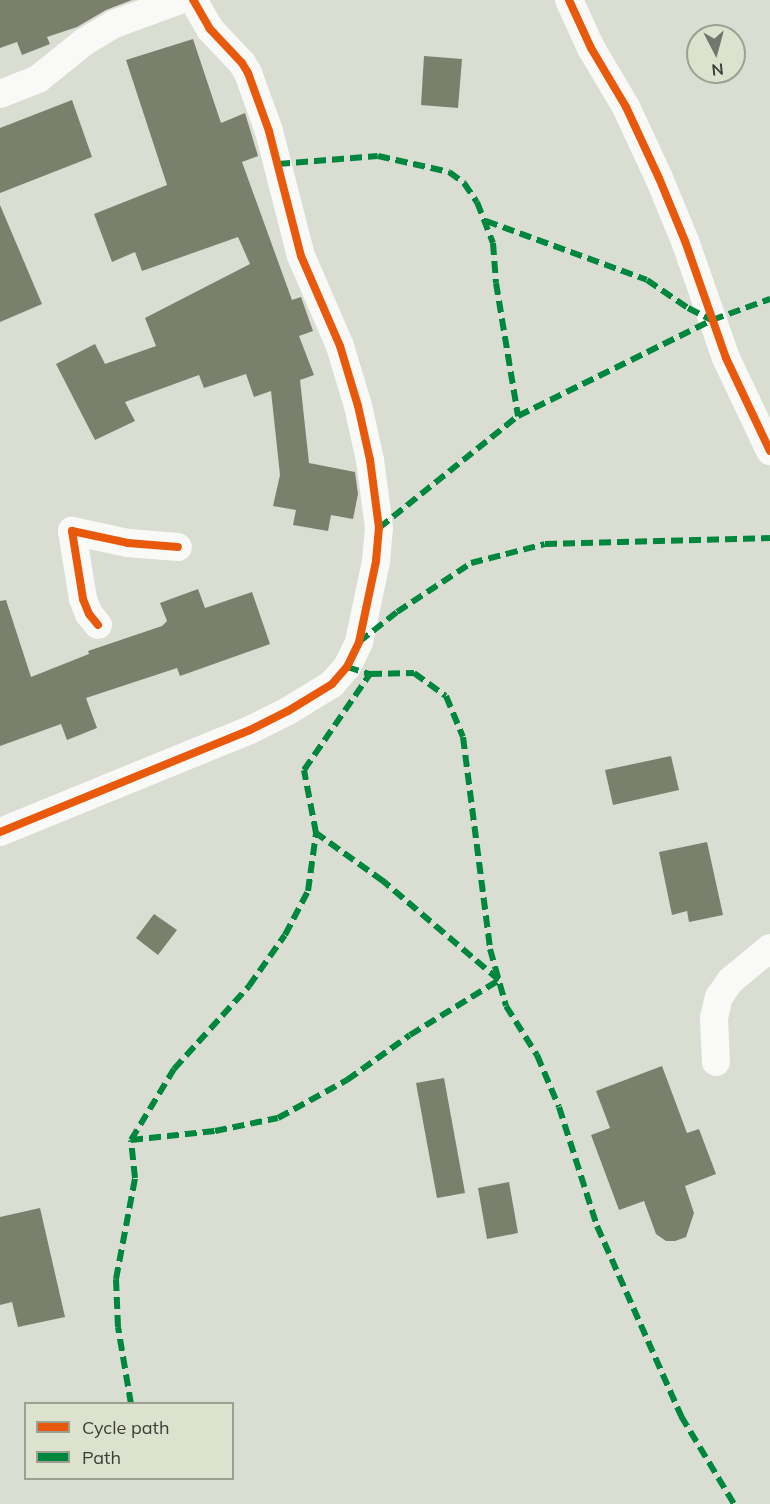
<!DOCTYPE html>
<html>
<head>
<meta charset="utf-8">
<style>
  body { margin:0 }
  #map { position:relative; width:770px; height:1504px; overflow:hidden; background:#daddd2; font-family:Mulish,sans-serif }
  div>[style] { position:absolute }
  .building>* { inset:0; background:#7b806c }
  .minor>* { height:28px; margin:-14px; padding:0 14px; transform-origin:14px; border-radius:14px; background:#f9faf8 }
  .quiet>* { height:6px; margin-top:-3px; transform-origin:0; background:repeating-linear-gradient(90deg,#00873e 0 12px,transparent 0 18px) }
  .cycleway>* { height:8px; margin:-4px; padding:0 4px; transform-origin:4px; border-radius:4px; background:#e8590c }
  span { translate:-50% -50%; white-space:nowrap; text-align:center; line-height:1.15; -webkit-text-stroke:6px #dce2ce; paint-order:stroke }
  .legend { position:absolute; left:24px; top:1402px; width:210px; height:78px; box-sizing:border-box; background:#dce2ce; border:2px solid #9ca091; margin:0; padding:8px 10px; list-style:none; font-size:18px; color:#3c3e36 }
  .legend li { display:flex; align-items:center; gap:12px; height:30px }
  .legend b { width:30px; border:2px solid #9ca091 }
  .north { position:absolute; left:686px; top:24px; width:60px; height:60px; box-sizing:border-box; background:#dce2ce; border:2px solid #9ca091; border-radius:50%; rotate:174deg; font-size:16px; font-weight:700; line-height:24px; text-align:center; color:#3c3e36 }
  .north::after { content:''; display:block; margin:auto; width:21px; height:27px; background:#73766d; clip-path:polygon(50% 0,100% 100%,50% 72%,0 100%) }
</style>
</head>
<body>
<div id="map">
  <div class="building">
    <div style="clip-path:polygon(0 0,132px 0,106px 10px,77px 27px,47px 37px,50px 44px,22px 55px,17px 42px,0 48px)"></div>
    <div style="clip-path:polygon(193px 39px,221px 123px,245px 113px,258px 156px,242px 162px,292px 300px,301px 297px,313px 331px,299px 336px,314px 375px,300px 380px,309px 463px,355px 472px,358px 494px,353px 519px,331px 515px,328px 531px,293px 525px,296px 510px,273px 506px,280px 475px,271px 391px,254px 397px,246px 374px,204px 388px,199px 375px,125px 402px,135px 421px,95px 440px,56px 364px,95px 344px,105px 364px,156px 346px,145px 318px,250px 264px,238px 237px,142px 271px,135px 252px,112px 262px,94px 214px,167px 185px,126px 60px)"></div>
    <div style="clip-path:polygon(424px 56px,462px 59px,458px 108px,421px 105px)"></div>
    <div style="clip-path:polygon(72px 100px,92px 157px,0 193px,0 128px)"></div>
    <div style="clip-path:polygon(0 205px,42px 304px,0 322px)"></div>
    <div style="clip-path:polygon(198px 589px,205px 608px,252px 592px,270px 644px,180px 676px,177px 668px,86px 698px,97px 728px,67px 740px,61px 724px,0 746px,0 601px,6px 600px,31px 677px,89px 654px,88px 651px,162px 626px,167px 621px,160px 603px)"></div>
    <div style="clip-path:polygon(671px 756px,679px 790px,613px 805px,605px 770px)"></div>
    <div style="clip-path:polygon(707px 842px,723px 915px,689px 922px,687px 911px,672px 915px,659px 852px)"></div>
    <div style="clip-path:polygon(154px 914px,177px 930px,158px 955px,136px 938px)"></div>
    <div style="clip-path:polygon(662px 1066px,687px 1133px,699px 1129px,716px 1174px,685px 1186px,694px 1213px,686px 1237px,675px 1241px,666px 1241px,656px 1234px,644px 1201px,619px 1210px,591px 1135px,610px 1128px,596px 1091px)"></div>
    <div style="clip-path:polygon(444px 1078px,465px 1193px,437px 1198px,416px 1083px)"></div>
    <div style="clip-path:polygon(509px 1182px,518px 1233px,487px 1239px,478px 1188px)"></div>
    <div style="clip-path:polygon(40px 1208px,65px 1317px,18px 1327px,12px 1302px,0 1305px,0 1217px)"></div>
  </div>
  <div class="minor">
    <div style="left:569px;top:0;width:53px;rotate:65.4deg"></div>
    <div style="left:591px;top:48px;width:69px;rotate:59.3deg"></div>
    <div style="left:626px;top:107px;width:78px;rotate:65.1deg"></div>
    <div style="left:659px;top:178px;width:68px;rotate:67.6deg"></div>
    <div style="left:685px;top:241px;width:124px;rotate:70.7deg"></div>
    <div style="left:726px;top:358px;width:103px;rotate:64.7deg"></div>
    <div style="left:0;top:94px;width:41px;rotate:-21.5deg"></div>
    <div style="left:38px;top:79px;width:59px;rotate:-38.8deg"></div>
    <div style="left:84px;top:42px;width:35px;rotate:-31deg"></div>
    <div style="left:114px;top:24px;width:70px;rotate:-20deg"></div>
    <div style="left:98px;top:625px;width:14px;rotate:-129deg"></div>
    <div style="left:89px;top:614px;width:16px;rotate:-112deg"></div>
    <div style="left:83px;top:599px;width:69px;rotate:-99.2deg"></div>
    <div style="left:72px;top:531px;width:57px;rotate:12.1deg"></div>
    <div style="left:128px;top:543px;width:50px;rotate:4.6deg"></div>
    <div style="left:0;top:832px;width:270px;rotate:-22.2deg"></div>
    <div style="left:250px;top:730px;width:42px;rotate:-26.6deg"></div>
    <div style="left:288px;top:711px;width:52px;rotate:-31.5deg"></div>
    <div style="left:332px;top:684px;width:23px;rotate:-49deg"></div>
    <div style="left:347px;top:667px;width:28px;rotate:-64deg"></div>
    <div style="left:359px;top:642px;width:83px;rotate:-78.1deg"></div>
    <div style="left:376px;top:561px;width:33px;rotate:-85deg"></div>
    <div style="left:379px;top:528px;width:69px;rotate:-97.5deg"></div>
    <div style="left:370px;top:460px;width:55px;rotate:-102.5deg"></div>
    <div style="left:358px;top:406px;width:63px;rotate:-106.7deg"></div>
    <div style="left:340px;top:346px;width:98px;rotate:-113.4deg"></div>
    <div style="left:301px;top:256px;width:129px;rotate:-104.4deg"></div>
    <div style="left:269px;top:131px;width:62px;rotate:-109.9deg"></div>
    <div style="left:248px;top:73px;width:12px;rotate:-121deg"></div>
    <div style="left:242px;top:63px;width:47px;rotate:-133.3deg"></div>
    <div style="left:210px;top:29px;width:34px;rotate:-120deg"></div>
    <div style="left:716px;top:1062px;width:44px;rotate:-92.6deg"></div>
    <div style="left:714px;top:1018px;width:22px;rotate:-77deg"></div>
    <div style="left:719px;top:997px;width:19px;rotate:-55deg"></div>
    <div style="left:730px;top:981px;width:52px;rotate:-39.5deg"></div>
  </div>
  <div class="quiet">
    <div style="left:278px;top:164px;width:100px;rotate:-4.6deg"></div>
    <div style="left:378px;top:156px;width:73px;rotate:12.7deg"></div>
    <div style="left:449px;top:172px;width:19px;rotate:36deg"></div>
    <div style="left:464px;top:183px;width:23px;rotate:56deg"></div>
    <div style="left:477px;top:202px;width:44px;rotate:68.7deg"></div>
    <div style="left:493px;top:243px;width:40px;rotate:85.7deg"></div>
    <div style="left:496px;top:283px;width:135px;rotate:80.6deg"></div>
    <div style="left:486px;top:221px;width:171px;rotate:20.1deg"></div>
    <div style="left:647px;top:280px;width:50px;rotate:34.3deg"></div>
    <div style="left:688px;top:308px;width:27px;rotate:27deg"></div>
    <div style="left:379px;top:528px;width:179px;rotate:-38.9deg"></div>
    <div style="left:518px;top:416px;width:216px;rotate:-26.3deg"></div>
    <div style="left:712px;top:320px;width:62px;rotate:-19.9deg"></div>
    <div style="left:359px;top:642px;width:48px;rotate:-38.3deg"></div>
    <div style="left:397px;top:612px;width:89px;rotate:-33.5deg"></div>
    <div style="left:471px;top:563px;width:76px;rotate:-14.4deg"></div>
    <div style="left:545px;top:544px;width:225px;rotate:-1.5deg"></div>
    <div style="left:347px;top:667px;width:24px;rotate:17deg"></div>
    <div style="left:370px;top:674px;width:44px;rotate:-1.3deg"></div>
    <div style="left:414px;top:673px;width:39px;rotate:36deg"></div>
    <div style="left:446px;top:696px;width:44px;rotate:67.5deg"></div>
    <div style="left:463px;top:737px;width:214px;rotate:82.7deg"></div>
    <div style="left:490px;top:949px;width:59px;rotate:74.3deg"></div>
    <div style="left:506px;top:1006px;width:58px;rotate:57.7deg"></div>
    <div style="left:537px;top:1055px;width:56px;rotate:67.1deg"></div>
    <div style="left:559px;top:1107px;width:125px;rotate:72.3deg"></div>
    <div style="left:597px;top:1226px;width:208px;rotate:66.1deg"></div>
    <div style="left:681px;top:1416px;width:103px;rotate:58.9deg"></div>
    <div style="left:131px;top:1140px;width:84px;rotate:-6.1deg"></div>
    <div style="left:215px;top:1131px;width:64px;rotate:-11.7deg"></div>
    <div style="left:278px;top:1118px;width:79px;rotate:-28.8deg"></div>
    <div style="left:347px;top:1080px;width:77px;rotate:-35.5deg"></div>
    <div style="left:410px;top:1035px;width:105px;rotate:-31.7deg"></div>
    <div style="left:499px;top:980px;width:153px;rotate:-139.5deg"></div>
    <div style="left:383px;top:881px;width:82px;rotate:-144.4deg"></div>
    <div style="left:131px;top:1404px;width:78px;rotate:-99.6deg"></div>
    <div style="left:118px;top:1327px;width:48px;rotate:-92.4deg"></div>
    <div style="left:116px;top:1279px;width:103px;rotate:-79.3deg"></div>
    <div style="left:135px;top:1178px;width:38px;rotate:-96deg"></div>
    <div style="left:131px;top:1140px;width:83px;rotate:-58.8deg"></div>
    <div style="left:174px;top:1069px;width:112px;rotate:-47.9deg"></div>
    <div style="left:249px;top:986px;width:62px;rotate:-54.8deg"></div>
    <div style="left:285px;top:935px;width:50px;rotate:-62.4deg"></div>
    <div style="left:308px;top:891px;width:59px;rotate:-82.1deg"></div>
    <div style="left:316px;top:833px;width:64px;rotate:-100.8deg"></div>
    <div style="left:304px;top:770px;width:116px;rotate:-55.5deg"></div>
  </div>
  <div class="cycleway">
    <div style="left:569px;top:0;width:53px;rotate:65.4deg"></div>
    <div style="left:591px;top:48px;width:69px;rotate:59.3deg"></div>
    <div style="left:626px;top:107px;width:78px;rotate:65.1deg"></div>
    <div style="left:659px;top:178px;width:68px;rotate:67.6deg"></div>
    <div style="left:685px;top:241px;width:124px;rotate:70.7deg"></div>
    <div style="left:726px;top:358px;width:103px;rotate:64.7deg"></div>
    <div style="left:98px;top:625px;width:14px;rotate:-129deg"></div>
    <div style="left:89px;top:614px;width:16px;rotate:-112deg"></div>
    <div style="left:83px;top:599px;width:69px;rotate:-99.2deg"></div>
    <div style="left:72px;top:531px;width:57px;rotate:12.1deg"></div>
    <div style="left:128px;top:543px;width:50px;rotate:4.6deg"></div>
    <div style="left:0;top:832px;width:270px;rotate:-22.2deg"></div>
    <div style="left:250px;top:730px;width:42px;rotate:-26.6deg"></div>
    <div style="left:288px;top:711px;width:52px;rotate:-31.5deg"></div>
    <div style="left:332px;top:684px;width:23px;rotate:-49deg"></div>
    <div style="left:347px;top:667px;width:28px;rotate:-64deg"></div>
    <div style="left:359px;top:642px;width:83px;rotate:-78.1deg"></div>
    <div style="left:376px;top:561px;width:33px;rotate:-85deg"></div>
    <div style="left:379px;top:528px;width:69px;rotate:-97.5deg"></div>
    <div style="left:370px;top:460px;width:55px;rotate:-102.5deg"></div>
    <div style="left:358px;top:406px;width:63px;rotate:-106.7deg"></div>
    <div style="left:340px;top:346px;width:98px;rotate:-113.4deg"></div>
    <div style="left:301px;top:256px;width:129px;rotate:-104.4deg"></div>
    <div style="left:269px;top:131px;width:62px;rotate:-109.9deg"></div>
    <div style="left:248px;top:73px;width:12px;rotate:-121deg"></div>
    <div style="left:242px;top:63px;width:47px;rotate:-133.3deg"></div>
    <div style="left:210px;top:29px;width:34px;rotate:-120deg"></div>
  </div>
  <ul class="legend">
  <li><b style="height:8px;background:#e8590c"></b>Cycle path</li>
  <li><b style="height:8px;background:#00873e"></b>Path</li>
  </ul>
  <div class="north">N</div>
</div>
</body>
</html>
